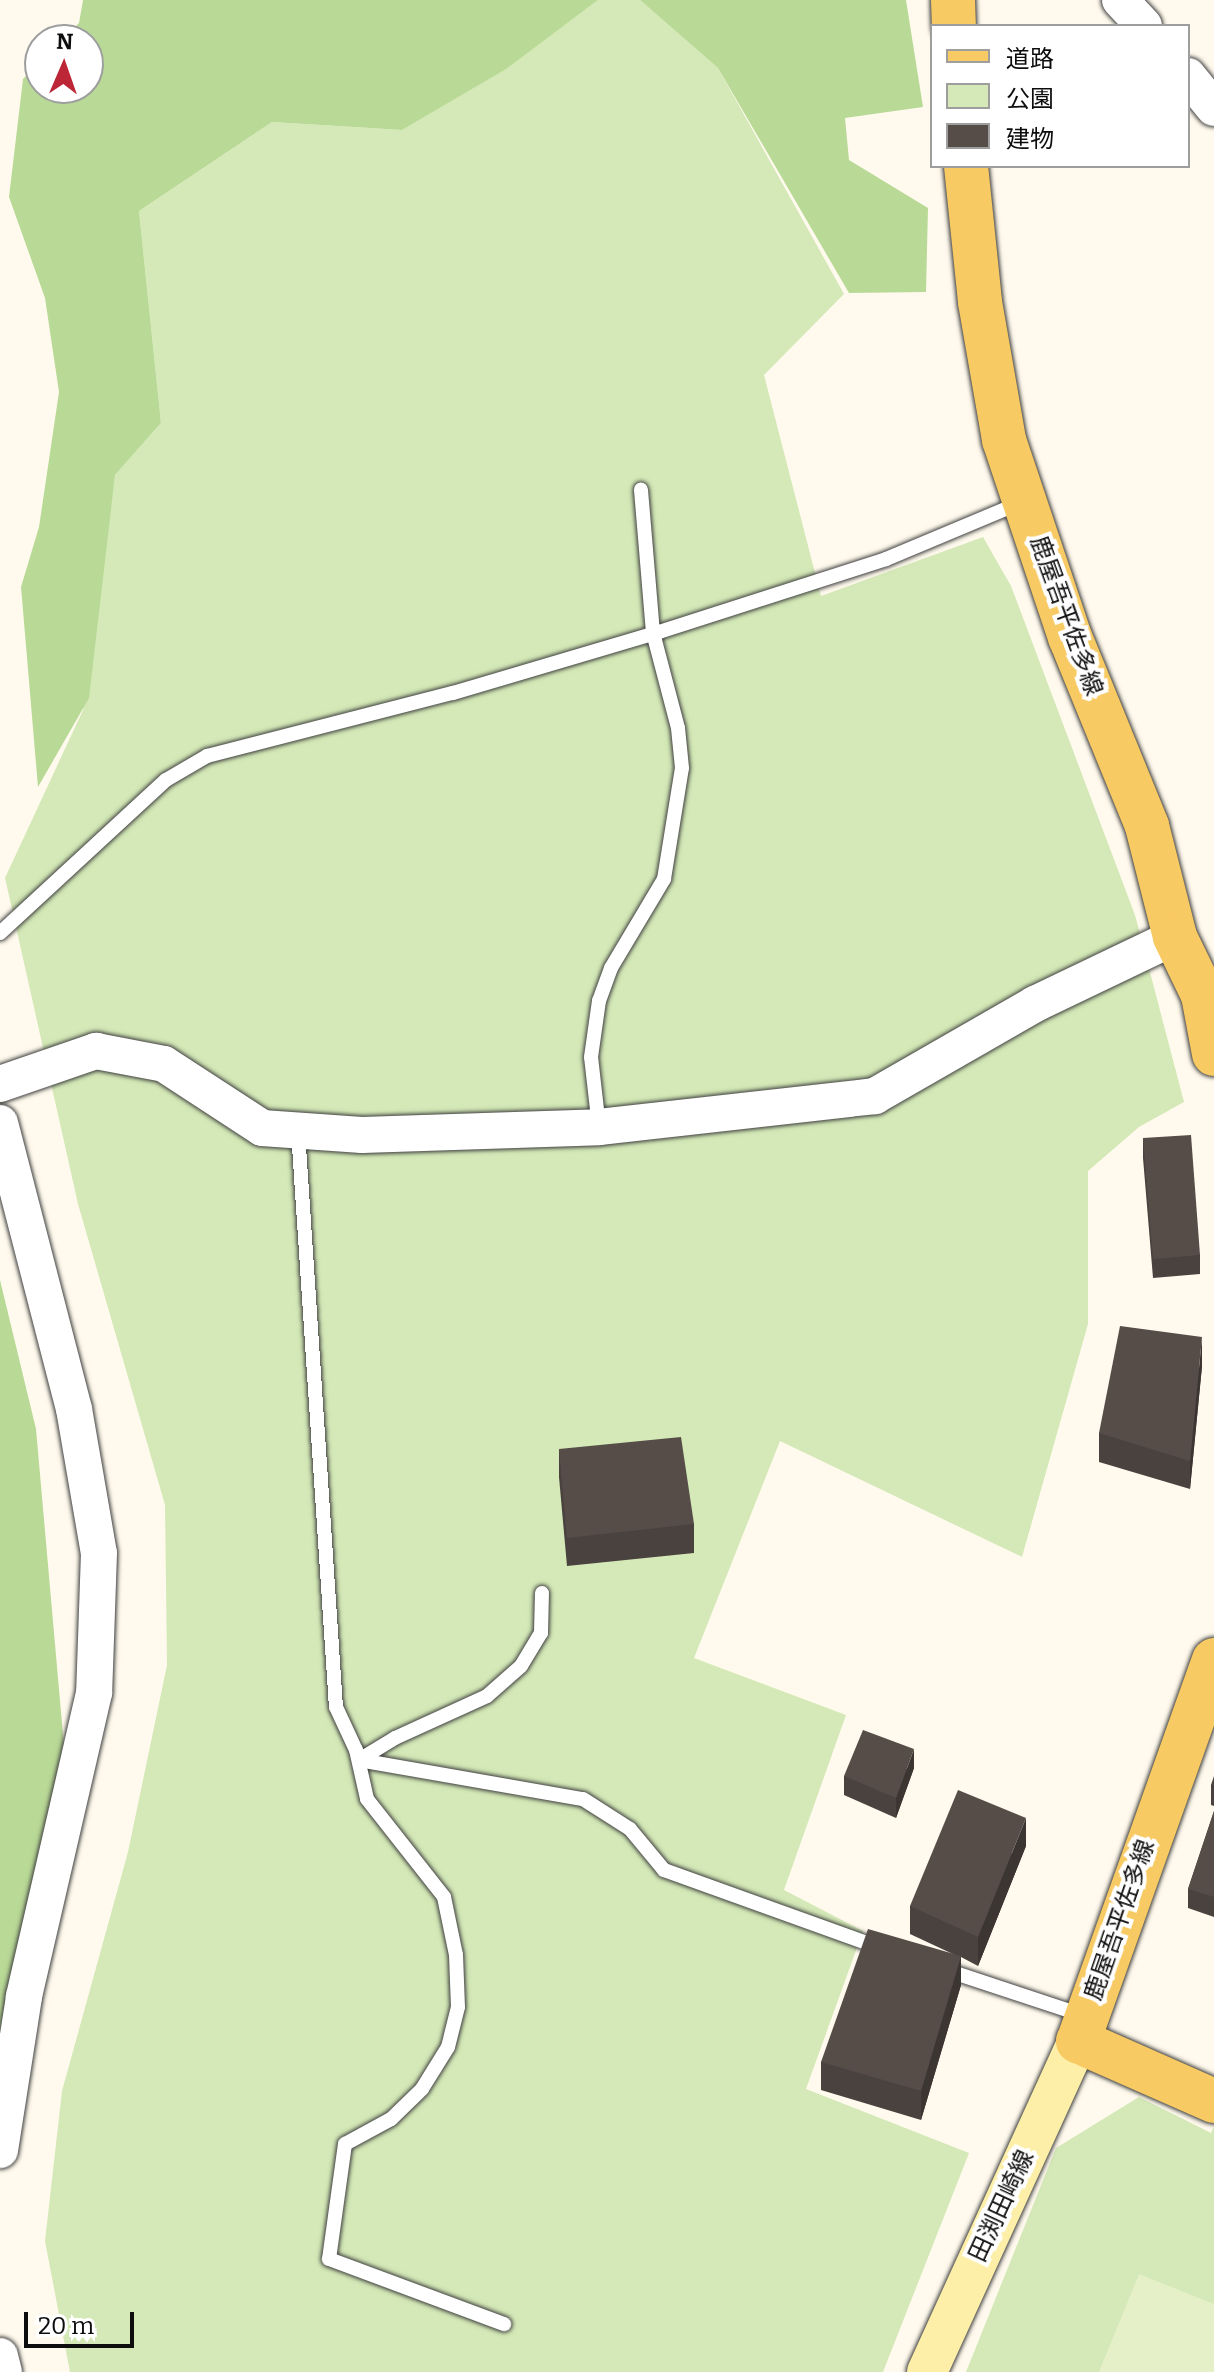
<!DOCTYPE html>
<html>
<head>
<meta charset="utf-8">
<style>
  body { margin:0 }
  #map { position:relative; width:1214px; height:2372px; overflow:hidden; background:#fffaed; font-family:Bitter,"Noto Sans JP",serif }
  div>[style] { position:absolute }
  .green>* { inset:0; background:#d4e9b7 }
  .forest>* { inset:0; background:#b9d996 }
  .pitch>* { inset:0; background:#e5f0c9 }
  .roads { filter:drop-shadow(0 0 2px #404040) drop-shadow(0 0 2px #404040) }
  .service>* { height:14px; margin:-7px; padding:0 7px; transform-origin:7px; border-radius:7px; background:#fff }
  .tertiary>* { height:36px; margin:-18px; padding:0 18px; transform-origin:18px; border-radius:18px; background:#fff }
  .secondary>* { height:40px; margin:-20px; padding:0 20px; transform-origin:20px; border-radius:20px; background:#feefa8 }
  .primary>* { height:44px; margin:-22px; padding:0 22px; transform-origin:22px; border-radius:22px; background:#f8ca64 }
  .wall>* { inset:0; background:#4a423f }
  .shaded-wall>* { inset:0; background:#3c3633 }
  .building>* { inset:0; background:#564d49 }
  span { translate:-50% -50%; white-space:nowrap; text-align:center; line-height:1.15; -webkit-text-stroke:8px #fff; paint-order:stroke }
  .street-label { font-size:24px; color:#0d0d0d }
  .legend { position:absolute; left:930px; top:24px; width:260px; height:144px; box-sizing:border-box; background:#fff; border:2px solid #9e9e9e; margin:0; padding:10px 14px; list-style:none; font-size:24px; color:#0d0d0d }
  .legend li { display:flex; align-items:center; gap:16px; height:40px }
  .legend b { width:40px; border:2px solid #9e9e9e }
  .north { position:absolute; left:24px; top:24px; width:80px; height:80px; box-sizing:border-box; background:#fff; border:2px solid #9e9e9e; border-radius:50%; rotate:2deg; font-size:22px; font-weight:700; line-height:32px; text-align:center; color:#0d0d0d }
  .north::after { content:''; display:block; margin:auto; width:28px; height:36px; background:#bc2637; clip-path:polygon(50% 0,100% 100%,50% 72%,0 100%) }
  .scale { position:absolute; left:24px; top:2312px; width:110px; height:36px; box-sizing:border-box; border:4px solid #0d0d0d; border-top:0; padding-left:10px; font-size:24px; line-height:28px; white-space:nowrap; color:#0d0d0d; -webkit-text-stroke:6px #fff; paint-order:stroke }
</style>
</head>
<body>
<div id="map">
  <div class="green">
    <div style="clip-path:polygon(598px 0,640px 0,718px 68px,844px 294px,764px 375px,821px 596px,983px 537px,1011px 586px,1135px 915px,1184px 1102px,1139px 1127px,1088px 1171px,1088px 1324px,1022px 1557px,780px 1441px,694px 1658px,846px 1715px,784px 1890px,863px 1931px,806px 2089px,969px 2153px,883px 2372px,70px 2372px,45px 2241px,62px 2091px,128px 1852px,167px 1665px,165px 1505px,78px 1204px,5px 878px,83px 710px,115px 475px,161px 423px,139px 211px,272px 122px,402px 130px,505px 69px)"></div>
    <div style="clip-path:polygon(1139px 2097px,1211px 2133px,1214px 2126px,1214px 2372px,966px 2372px,1056px 2148px)"></div>
  </div>
  <div class="forest">
    <div style="clip-path:polygon(83px 0,598px 0,506px 69px,402px 130px,272px 122px,139px 211px,161px 423px,115px 475px,89px 698px,38px 787px,21px 587px,39px 527px,59px 392px,45px 298px,9px 197px,23px 79px,40px 62px,40px 88px,88px 88px,88px 40px,62px 40px,79px 23px)"></div>
    <div style="clip-path:polygon(640px 0,906px 0,923px 107px,845px 118px,849px 160px,928px 208px,926px 292px,849px 293px,718px 68px)"></div>
    <div style="clip-path:polygon(0 1280px,36px 1429px,70px 1814px,0 2154px)"></div>
  </div>
  <div class="pitch">
    <div style="clip-path:polygon(1139px 2274px,1214px 2304px,1214px 2372px,1099px 2372px)"></div>
  </div>
  <div class="roads">
    <div class="service">
      <div style="left:0;top:933px;width:226px;rotate:-42.7deg"></div>
      <div style="left:166px;top:780px;width:48px;rotate:-30.3deg"></div>
      <div style="left:207px;top:756px;width:254px;rotate:-14.4deg"></div>
      <div style="left:453px;top:693px;width:215px;rotate:-16.5deg"></div>
      <div style="left:659px;top:632px;width:238px;rotate:-17.8deg"></div>
      <div style="left:886px;top:559px;width:147px;rotate:-22.7deg"></div>
      <div style="left:599px;top:1127px;width:70px;rotate:-96.5deg"></div>
      <div style="left:591px;top:1057px;width:57px;rotate:-81.9deg"></div>
      <div style="left:599px;top:1001px;width:35px;rotate:-70deg"></div>
      <div style="left:611px;top:968px;width:104px;rotate:-59.2deg"></div>
      <div style="left:664px;top:879px;width:112px;rotate:-80.8deg"></div>
      <div style="left:682px;top:768px;width:40px;rotate:-95.7deg"></div>
      <div style="left:678px;top:728px;width:98px;rotate:-104.7deg"></div>
      <div style="left:653px;top:633px;width:144px;rotate:-94.8deg"></div>
      <div style="left:298px;top:1131px;width:577px;rotate:86.23deg"></div>
      <div style="left:336px;top:1707px;width:47px;rotate:65.1deg"></div>
      <div style="left:356px;top:1750px;width:50px;rotate:77.3deg"></div>
      <div style="left:367px;top:1799px;width:125px;rotate:51.8deg"></div>
      <div style="left:444px;top:1897px;width:59px;rotate:78.3deg"></div>
      <div style="left:456px;top:1955px;width:52px;rotate:87.8deg"></div>
      <div style="left:458px;top:2007px;width:41px;rotate:104deg"></div>
      <div style="left:448px;top:2047px;width:49px;rotate:121.8deg"></div>
      <div style="left:422px;top:2089px;width:43px;rotate:135.9deg"></div>
      <div style="left:391px;top:2119px;width:52px;rotate:151.5deg"></div>
      <div style="left:345px;top:2144px;width:116px;rotate:97.9deg"></div>
      <div style="left:329px;top:2259px;width:187px;rotate:20.4deg"></div>
      <div style="left:359px;top:1760px;width:227px;rotate:9.9deg"></div>
      <div style="left:583px;top:1799px;width:56px;rotate:32.6deg"></div>
      <div style="left:630px;top:1829px;width:53px;rotate:50.3deg"></div>
      <div style="left:664px;top:1870px;width:231px;rotate:19.8deg"></div>
      <div style="left:359px;top:1760px;width:42px;rotate:-31.4deg"></div>
      <div style="left:395px;top:1738px;width:101px;rotate:-24.5deg"></div>
      <div style="left:487px;top:1696px;width:45px;rotate:-41.4deg"></div>
      <div style="left:521px;top:1666px;width:39px;rotate:-59deg"></div>
      <div style="left:541px;top:1633px;width:40px;rotate:-88.6deg"></div>
      <div style="left:943px;top:1969px;width:146px;rotate:18.3deg"></div>
    </div>
    <div class="tertiary">
      <div style="left:1120px;top:0;width:35px;rotate:47deg"></div>
      <div style="left:1188px;top:76px;width:41px;rotate:50.9deg"></div>
      <div style="left:0;top:1084px;width:102px;rotate:-19deg"></div>
      <div style="left:96px;top:1051px;width:69px;rotate:10.8deg"></div>
      <div style="left:164px;top:1064px;width:117px;rotate:33.1deg"></div>
      <div style="left:262px;top:1128px;width:100px;rotate:4deg"></div>
      <div style="left:362px;top:1135px;width:237px;rotate:-1.9deg"></div>
      <div style="left:599px;top:1127px;width:278px;rotate:-6.4deg"></div>
      <div style="left:875px;top:1096px;width:185px;rotate:-29.9deg"></div>
      <div style="left:1035px;top:1004px;width:155px;rotate:-25.6deg"></div>
      <div style="left:0;top:1123px;width:295px;rotate:75.5deg"></div>
      <div style="left:74px;top:1409px;width:146px;rotate:80.2deg"></div>
      <div style="left:99px;top:1553px;width:140px;rotate:92deg"></div>
      <div style="left:94px;top:1693px;width:312px;rotate:103deg"></div>
      <div style="left:24px;top:1997px;width:155px;rotate:98.9deg"></div>
      <div style="left:0;top:2356px;width:16px;rotate:76deg"></div>
    </div>
    <div class="secondary">
      <div style="left:927px;top:2372px;width:364px;rotate:-65.5deg"></div>
    </div>
    <div class="primary">
      <div style="left:953px;top:0;width:26px;rotate:88deg"></div>
      <div style="left:966px;top:166px;width:137px;rotate:84.1deg"></div>
      <div style="left:980px;top:302px;width:140px;rotate:80.1deg"></div>
      <div style="left:1004px;top:440px;width:208px;rotate:71.5deg"></div>
      <div style="left:1070px;top:637px;width:204px;rotate:67.8deg"></div>
      <div style="left:1147px;top:826px;width:114px;rotate:75.8deg"></div>
      <div style="left:1175px;top:937px;width:64px;rotate:64.2deg"></div>
      <div style="left:1203px;top:995px;width:60px;rotate:79.4deg"></div>
      <div style="left:1214px;top:1660px;width:405px;rotate:109.6deg"></div>
      <div style="left:1078px;top:2041px;width:149px;rotate:23.8deg"></div>
    </div>
  </div>
  <div class="wall">
    <div style="clip-path:polygon(1143px 1138px,1200px 1255px,1200px 1274px,1153px 1278px,1143px 1158px)"></div>
    <div style="clip-path:polygon(1202px 1366px,1190px 1489px,1099px 1462px,1099px 1433px)"></div>
    <div style="clip-path:polygon(559px 1449px,694px 1524px,694px 1553px,567px 1566px,559px 1477px)"></div>
    <div style="clip-path:polygon(914px 1768px,896px 1818px,844px 1795px,844px 1776px)"></div>
    <div style="clip-path:polygon(1214px 1776px,1214px 1806px,1211px 1805px,1211px 1785px)"></div>
    <div style="clip-path:polygon(1214px 1811px,1214px 1917px,1188px 1908px,1188px 1889px)"></div>
    <div style="clip-path:polygon(1026px 1846px,978px 1966px,961px 1957px,961px 1985px,921px 2120px,821px 2090px,821px 2062px,955px 1955px,910px 1934px,910px 1906px)"></div>
  </div>
  <div class="shaded-wall">
    <div style="clip-path:polygon(1202px 1337px,1202px 1366px,1190px 1489px,1190px 1461px)"></div>
    <div style="clip-path:polygon(914px 1749px,914px 1768px,896px 1818px,896px 1798px)"></div>
    <div style="clip-path:polygon(1026px 1818px,1026px 1846px,978px 1966px,978px 1937px)"></div>
    <div style="clip-path:polygon(961px 1956px,961px 1985px,921px 2120px,921px 2091px)"></div>
  </div>
  <div class="building">
    <div style="clip-path:polygon(1191px 1135px,1200px 1255px,1153px 1259px,1143px 1138px)"></div>
    <div style="clip-path:polygon(1120px 1326px,1202px 1337px,1190px 1461px,1099px 1433px)"></div>
    <div style="clip-path:polygon(681px 1437px,694px 1524px,567px 1538px,559px 1449px)"></div>
    <div style="clip-path:polygon(863px 1730px,914px 1749px,896px 1798px,844px 1776px)"></div>
    <div style="clip-path:polygon(958px 1790px,1026px 1818px,978px 1937px,910px 1906px)"></div>
    <div style="clip-path:polygon(1214px 1811px,1214px 1897px,1188px 1889px)"></div>
    <div style="clip-path:polygon(868px 1929px,961px 1956px,921px 2091px,821px 2062px)"></div>
  </div>
  <div class="street-label">
    <span style="left:1066px;top:616px;rotate:70deg">鹿屋吾平佐多線</span>
    <span style="left:1120px;top:1920px;rotate:-71deg">鹿屋吾平佐多線</span>
    <span style="left:1002px;top:2206px;rotate:-65deg">田渕田崎線</span>
  </div>
  <ul class="legend">
  <li><b style="height:10px;background:#f8ca64"></b>道路</li>
  <li><b style="height:22px;background:#d4e9b7"></b>公園</li>
  <li><b style="height:22px;background:#564d49"></b>建物</li>
  </ul>
  <div class="north">N</div>
  <div class="scale">20 m</div>
</div>
</body>
</html>
